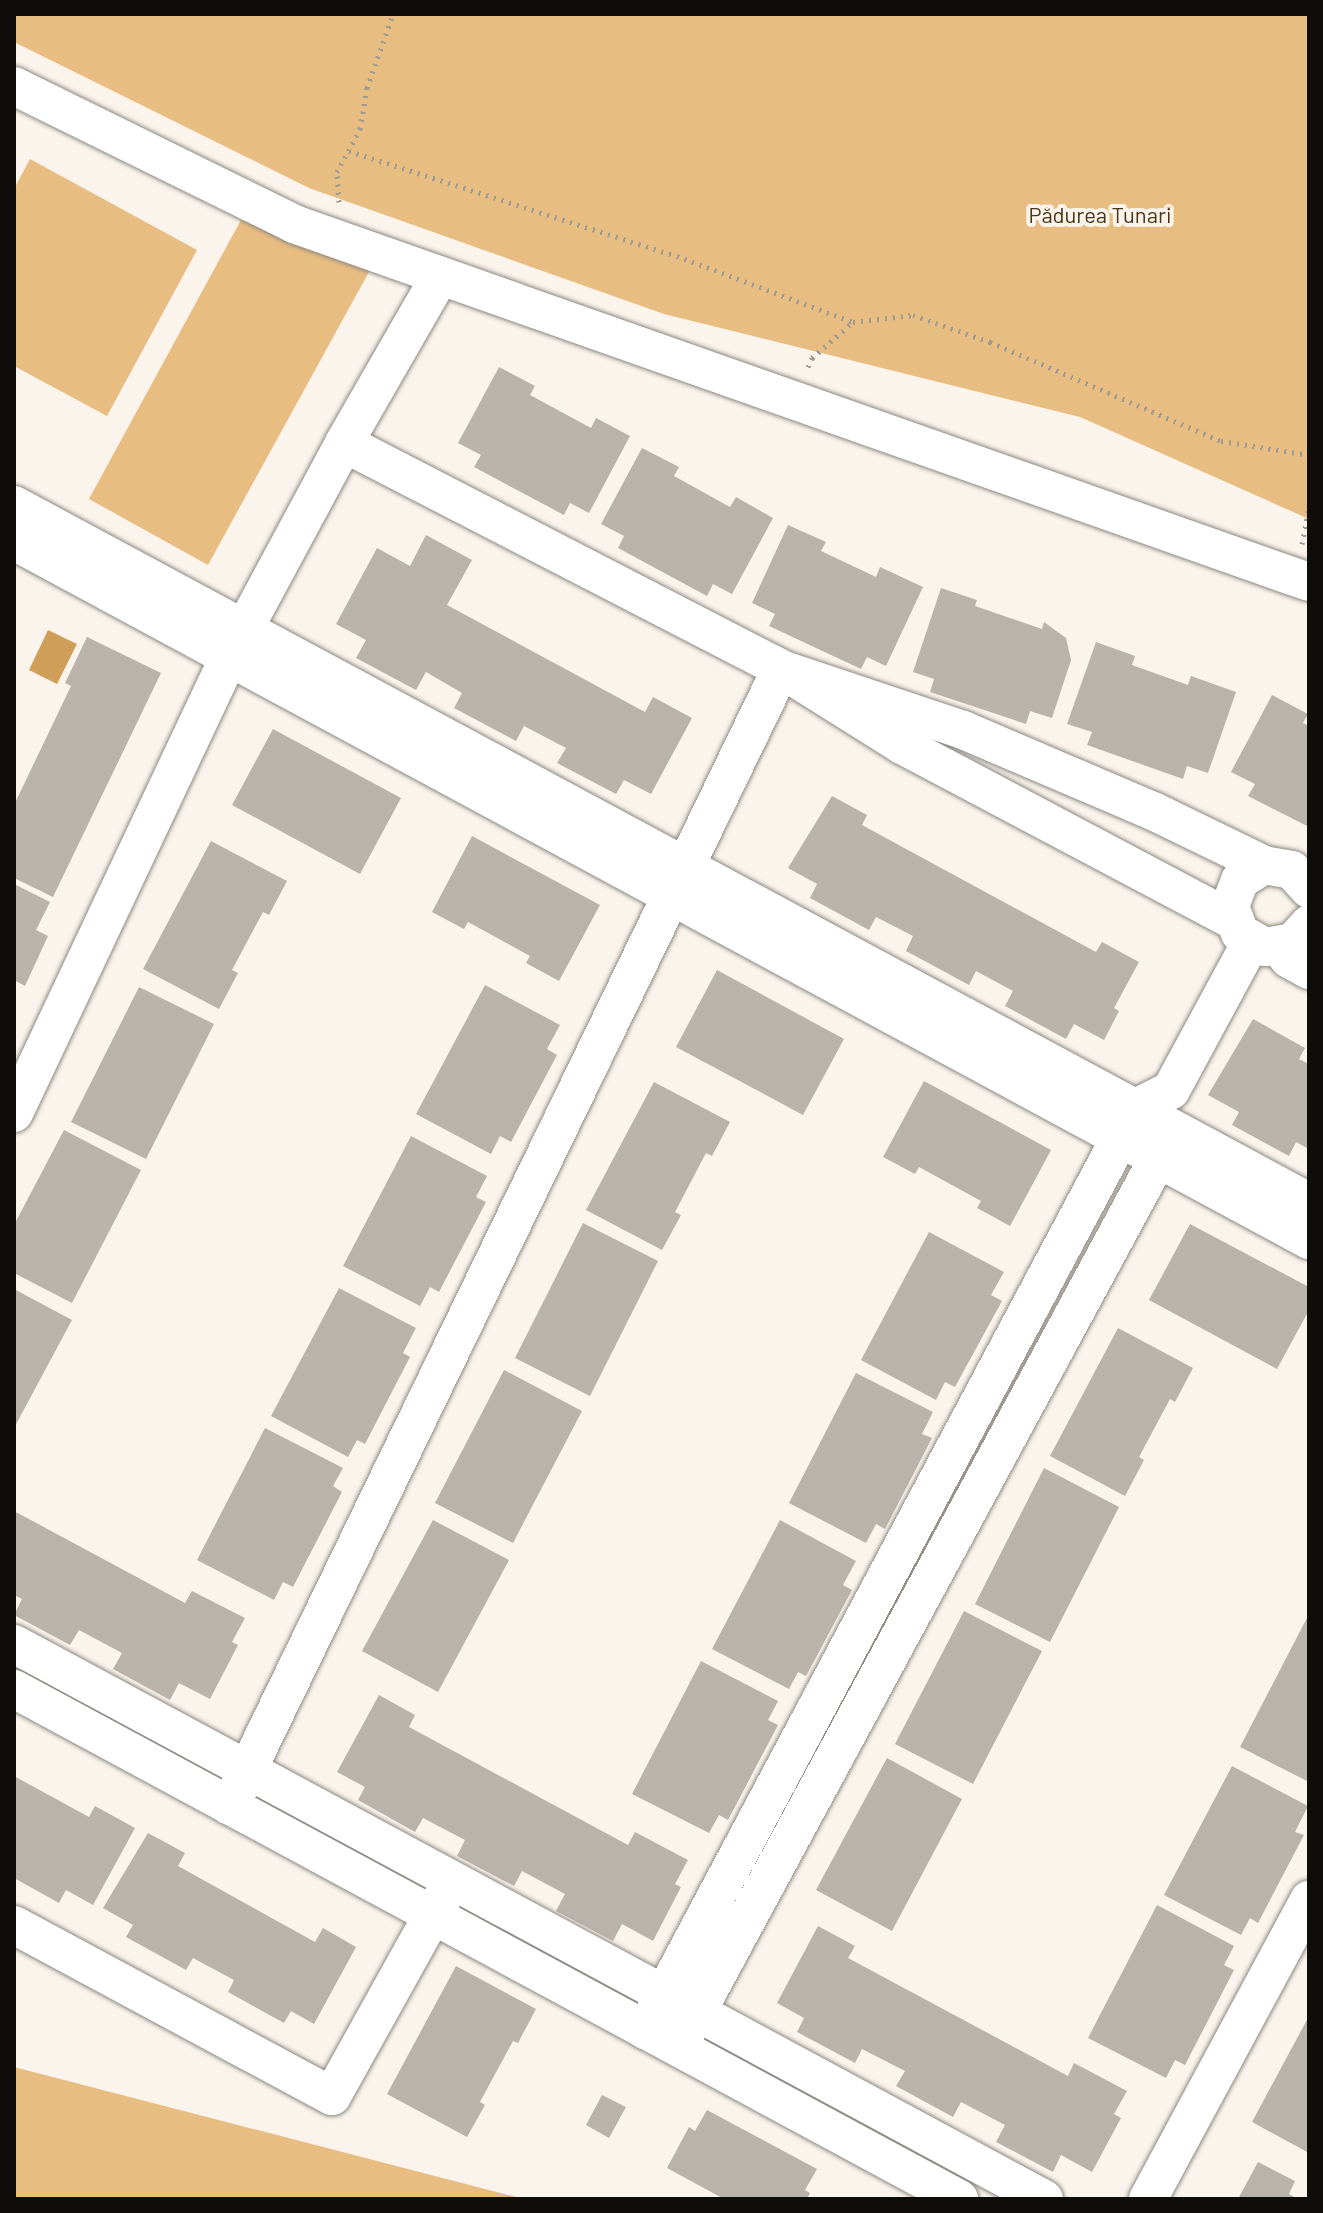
<!DOCTYPE html>
<html>
<head>
<meta charset="utf-8">
<style>
  body { margin:0 }
  #map { position:relative; width:1323px; height:2213px; overflow:hidden; background:#faf4ec; font-family:Barlow,sans-serif }
  div>[style] { position:absolute }
  .green>* { inset:0; background:#e8bd81 }
  .water>* { inset:0; background:#cf9f59 }
  .building>* { inset:0; background:#b9b3ab }
  .path>* { height:5px; margin-top:-2.5px; transform-origin:0; background:repeating-linear-gradient(90deg,#9d9993 0 2px,transparent 0 8px) }
  .roads { filter:drop-shadow(0 0 2px #8d8880) drop-shadow(0 0 2px #8d8880) }
  .minor>* { height:38px; margin:-19px; padding:0 19px; transform-origin:19px; border-radius:19px; background:#fff }
  span { translate:-50% -50%; white-space:nowrap; text-align:center; line-height:1.15; -webkit-text-stroke:8px #faf4ec; paint-order:stroke }
  .park-label { font-size:22px; color:#4a3617 }
  .frame { position:absolute; inset:0; border:16px solid #0f0d0a; pointer-events:none }
</style>
</head>
<body>
<div id="map">
  <div class="green">
    <div style="clip-path:polygon(14px 14px,1309px 14px,1309px 519px,1080px 417px,664px 314px,309px 188px,14px 42px)"></div>
    <div style="clip-path:polygon(30px 159px,197px 250px,107px 416px,14px 366px,14px 189px)"></div>
    <div style="clip-path:polygon(241px 220px,370px 270px,208px 565px,89px 499px)"></div>
    <div style="clip-path:polygon(14px 2067px,524px 2199px,14px 2199px)"></div>
  </div>
  <div class="water">
    <div style="clip-path:polygon(48px 630px,77px 644px,57px 684px,29px 670px)"></div>
  </div>
  <div class="building">
    <div style="clip-path:polygon(499px 367px,535px 386px,530px 395px,591px 428px,596px 418px,630px 436px,589px 513px,570px 503px,564px 515px,474px 467px,481px 455px,458px 443px)"></div>
    <div style="clip-path:polygon(642px 448px,679px 467px,674px 476px,730px 507px,736px 497px,773px 518px,732px 594px,713px 584px,707px 596px,618px 548px,624px 536px,601px 524px)"></div>
    <div style="clip-path:polygon(788px 525px,826px 542px,821px 551px,876px 577px,880px 567px,923px 587px,886px 666px,867px 657px,861px 669px,769px 626px,775px 614px,752px 603px)"></div>
    <div style="clip-path:polygon(426px 535px,472px 560px,447px 605px,645px 712px,653px 697px,692px 718px,651px 794px,624px 780px,616px 794px,557px 763px,566px 748px,524px 726px,516px 741px,454px 708px,462px 693px,426px 672px,416px 690px,356px 658px,366px 640px,336px 624px,377px 548px,410px 566px)"></div>
    <div style="clip-path:polygon(941px 588px,977px 600px,975px 606px,1042px 629px,1044px 622px,1066px 638px,1071px 660px,1052px 718px,1030px 711px,1026px 724px,930px 692px,934px 679px,913px 672px)"></div>
    <div style="clip-path:polygon(87px 637px,161px 673px,53px 897px,14px 878px,14px 805px,71px 686px,65px 683px)"></div>
    <div style="clip-path:polygon(1096px 642px,1135px 656px,1132px 665px,1188px 685px,1191px 676px,1236px 692px,1208px 773px,1187px 766px,1183px 779px,1087px 745px,1092px 732px,1067px 724px)"></div>
    <div style="clip-path:polygon(1272px 695px,1308px 714px,1303px 723px,1309px 726px,1309px 827px,1248px 796px,1255px 784px,1231px 772px)"></div>
    <div style="clip-path:polygon(273px 729px,401px 798px,360px 874px,232px 805px)"></div>
    <div style="clip-path:polygon(832px 796px,867px 815px,862px 825px,1096px 952px,1102px 942px,1139px 962px,1114px 1008px,1119px 1011px,1104px 1040px,1074px 1024px,1066px 1039px,1005px 1006px,1013px 991px,976px 971px,969px 985px,906px 951px,913px 936px,876px 917px,869px 930px,810px 898px,817px 884px,788px 868px)"></div>
    <div style="clip-path:polygon(472px 836px,600px 905px,559px 981px,526px 963px,530px 956px,468px 922px,464px 929px,432px 912px)"></div>
    <div style="clip-path:polygon(211px 841px,287px 881px,269px 915px,263px 912px,232px 970px,238px 973px,219px 1009px,143px 969px)"></div>
    <div style="clip-path:polygon(14px 884px,50px 902px,36px 930px,48px 936px,25px 986px,14px 980px)"></div>
    <div style="clip-path:polygon(717px 970px,844px 1039px,803px 1115px,676px 1047px)"></div>
    <div style="clip-path:polygon(485px 985px,560px 1025px,547px 1049px,557px 1055px,511px 1142px,500px 1136px,491px 1154px,416px 1114px)"></div>
    <div style="clip-path:polygon(139px 987px,214px 1024px,146px 1159px,71px 1122px)"></div>
    <div style="clip-path:polygon(1253px 1019px,1305px 1048px,1299px 1059px,1309px 1064px,1309px 1149px,1296px 1142px,1289px 1156px,1232px 1125px,1239px 1112px,1208px 1095px)"></div>
    <div style="clip-path:polygon(924px 1081px,1051px 1150px,1010px 1226px,977px 1208px,981px 1201px,919px 1167px,915px 1174px,883px 1157px)"></div>
    <div style="clip-path:polygon(654px 1082px,730px 1122px,712px 1156px,706px 1153px,675px 1212px,681px 1215px,662px 1250px,586px 1210px)"></div>
    <div style="clip-path:polygon(64px 1130px,141px 1170px,72px 1303px,14px 1273px,14px 1225px)"></div>
    <div style="clip-path:polygon(411px 1136px,487px 1176px,476px 1197px,486px 1202px,439px 1292px,430px 1287px,420px 1306px,343px 1266px)"></div>
    <div style="clip-path:polygon(583px 1223px,658px 1261px,590px 1396px,515px 1358px)"></div>
    <div style="clip-path:polygon(1190px 1224px,1309px 1287px,1309px 1310px,1277px 1369px,1149px 1300px)"></div>
    <div style="clip-path:polygon(929px 1232px,1004px 1272px,991px 1295px,1002px 1301px,955px 1387px,945px 1382px,936px 1400px,861px 1360px)"></div>
    <div style="clip-path:polygon(339px 1288px,416px 1328px,403px 1353px,410px 1357px,365px 1444px,357px 1440px,348px 1457px,271px 1416px)"></div>
    <div style="clip-path:polygon(14px 1289px,72px 1320px,14px 1428px)"></div>
    <div style="clip-path:polygon(1118px 1328px,1193px 1368px,1175px 1402px,1170px 1399px,1139px 1457px,1144px 1460px,1125px 1496px,1050px 1456px)"></div>
    <div style="clip-path:polygon(504px 1370px,582px 1411px,513px 1543px,435px 1503px)"></div>
    <div style="clip-path:polygon(856px 1373px,933px 1412px,922px 1434px,932px 1438px,885px 1529px,876px 1524px,866px 1543px,789px 1503px)"></div>
    <div style="clip-path:polygon(265px 1428px,343px 1468px,333px 1486px,342px 1492px,293px 1587px,283px 1582px,274px 1600px,197px 1560px)"></div>
    <div style="clip-path:polygon(1044px 1468px,1119px 1507px,1050px 1642px,975px 1604px)"></div>
    <div style="clip-path:polygon(14px 1511px,185px 1603px,192px 1591px,245px 1618px,232px 1642px,238px 1645px,210px 1699px,179px 1683px,170px 1700px,113px 1669px,122px 1653px,79px 1630px,70px 1645px,14px 1615px,22px 1599px,14px 1595px)"></div>
    <div style="clip-path:polygon(433px 1520px,509px 1560px,438px 1692px,362px 1651px)"></div>
    <div style="clip-path:polygon(780px 1520px,856px 1561px,843px 1585px,852px 1590px,806px 1676px,798px 1672px,789px 1689px,712px 1649px)"></div>
    <div style="clip-path:polygon(964px 1611px,1042px 1651px,973px 1784px,895px 1744px)"></div>
    <div style="clip-path:polygon(1309px 1614px,1309px 1782px,1240px 1747px)"></div>
    <div style="clip-path:polygon(701px 1661px,778px 1701px,768px 1720px,778px 1725px,728px 1820px,719px 1815px,709px 1833px,632px 1794px)"></div>
    <div style="clip-path:polygon(379px 1695px,415px 1715px,409px 1727px,628px 1845px,635px 1832px,688px 1860px,675px 1884px,681px 1887px,653px 1941px,622px 1924px,613px 1941px,556px 1911px,565px 1894px,522px 1871px,514px 1886px,457px 1856px,465px 1840px,423px 1818px,415px 1832px,358px 1800px,365px 1787px,337px 1772px)"></div>
    <div style="clip-path:polygon(887px 1758px,962px 1799px,892px 1931px,816px 1890px)"></div>
    <div style="clip-path:polygon(1232px 1766px,1308px 1806px,1295px 1832px,1304px 1835px,1258px 1923px,1250px 1918px,1241px 1935px,1164px 1895px)"></div>
    <div style="clip-path:polygon(14px 1776px,89px 1817px,95px 1806px,135px 1828px,93px 1905px,66px 1890px,59px 1903px,14px 1878px)"></div>
    <div style="clip-path:polygon(148px 1833px,185px 1853px,178px 1866px,315px 1942px,323px 1928px,356px 1947px,314px 2024px,291px 2011px,284px 2023px,228px 1992px,234px 1980px,193px 1958px,186px 1970px,126px 1937px,133px 1925px,103px 1908px)"></div>
    <div style="clip-path:polygon(1157px 1905px,1234px 1946px,1224px 1965px,1234px 1970px,1185px 2065px,1175px 2060px,1166px 2078px,1088px 2038px)"></div>
    <div style="clip-path:polygon(818px 1926px,855px 1946px,848px 1958px,1068px 2076px,1074px 2063px,1127px 2091px,1114px 2114px,1121px 2118px,1092px 2172px,1061px 2155px,1053px 2172px,996px 2142px,1005px 2125px,961px 2102px,953px 2117px,896px 2086px,905px 2071px,862px 2049px,855px 2063px,797px 2032px,804px 2018px,777px 2003px)"></div>
    <div style="clip-path:polygon(456px 1966px,536px 2009px,518px 2043px,513px 2041px,480px 2102px,485px 2105px,467px 2137px,387px 2094px)"></div>
    <div style="clip-path:polygon(1309px 2016px,1309px 2153px,1252px 2122px)"></div>
    <div style="clip-path:polygon(602px 2095px,626px 2107px,609px 2138px,586px 2125px)"></div>
    <div style="clip-path:polygon(707px 2110px,817px 2169px,805px 2190px,810px 2193px,807px 2199px,724px 2199px,667px 2168px,689px 2127px,695px 2131px)"></div>
    <div style="clip-path:polygon(1258px 2162px,1295px 2181px,1289px 2194px,1298px 2199px,1238px 2199px)"></div>
  </div>
  <div class="path">
    <div style="left:349px;top:151px;width:344px;rotate:17.8deg"></div>
    <div style="left:677px;top:256px;width:188px;rotate:20.6deg"></div>
    <div style="left:339px;top:202px;width:30px;rotate:-94deg"></div>
    <div style="left:337px;top:172px;width:49px;rotate:-61.9deg"></div>
    <div style="left:360px;top:129px;width:42px;rotate:-80.3deg"></div>
    <div style="left:367px;top:88px;width:78px;rotate:-70.6deg"></div>
    <div style="left:808px;top:367px;width:10px;rotate:-66deg"></div>
    <div style="left:812px;top:358px;width:55px;rotate:-41.3deg"></div>
    <div style="left:853px;top:322px;width:60px;rotate:-6.7deg"></div>
    <div style="left:913px;top:315px;width:82px;rotate:19.3deg"></div>
    <div style="left:990px;top:342px;width:251px;rotate:23.2deg"></div>
    <div style="left:1221px;top:441px;width:89px;rotate:9deg"></div>
    <div style="left:1302px;top:544px;width:37px;rotate:-79deg"></div>
  </div>
  <div class="roads">
    <div class="minor">
      <div style="left:14px;top:86px;width:312px;rotate:26.2deg"></div>
      <div style="left:294px;top:224px;width:1076px;rotate:19.43deg"></div>
      <div style="left:344px;top:443px;width:492px;rotate:27.3deg"></div>
      <div style="left:781px;top:669px;width:143px;rotate:32.1deg"></div>
      <div style="left:902px;top:745px;width:374px;rotate:27.9deg"></div>
      <div style="left:14px;top:505px;width:1471px;rotate:28.29deg"></div>
      <div style="left:14px;top:541px;width:1472px;rotate:28.36deg"></div>
      <div style="left:1309px;top:889px;width:25px;rotate:-132deg"></div>
      <div style="left:1292px;top:870px;width:28px;rotate:-170deg"></div>
      <div style="left:1264px;top:865px;width:28px;rotate:148deg"></div>
      <div style="left:1240px;top:880px;width:28px;rotate:111deg"></div>
      <div style="left:1230px;top:906px;width:29px;rotate:70deg"></div>
      <div style="left:1240px;top:933px;width:29px;rotate:29deg"></div>
      <div style="left:1265px;top:947px;width:28px;rotate:-10deg"></div>
      <div style="left:1293px;top:942px;width:24px;rotate:-48deg"></div>
      <div style="left:1279px;top:947px;width:16px;rotate:50deg"></div>
      <div style="left:1289px;top:959px;width:23px;rotate:29deg"></div>
      <div style="left:14px;top:1113px;width:504px;rotate:-64.76deg"></div>
      <div style="left:229px;top:657px;width:243px;rotate:-61.7deg"></div>
      <div style="left:344px;top:443px;width:193px;rotate:-60.1deg"></div>
      <div style="left:14px;top:1644px;width:1170px;rotate:28.32deg"></div>
      <div style="left:14px;top:1689px;width:1074px;rotate:28.35deg"></div>
      <div style="left:230px;top:1806px;width:1263px;rotate:-64.14deg"></div>
      <div style="left:781px;top:669px;width:192px;rotate:18.5deg"></div>
      <div style="left:963px;top:730px;width:209px;rotate:23.1deg"></div>
      <div style="left:1155px;top:812px;width:121px;rotate:25.9deg"></div>
      <div style="left:14px;top:1925px;width:361px;rotate:28.3deg"></div>
      <div style="left:332px;top:2096px;width:232px;rotate:-60.9deg"></div>
      <div style="left:645px;top:2030px;width:1045px;rotate:-61.96deg"></div>
      <div style="left:1136px;top:1108px;width:39px;rotate:-27deg"></div>
      <div style="left:1171px;top:1090px;width:168px;rotate:-61.6deg"></div>
      <div style="left:678px;top:2047px;width:1033px;rotate:-61.62deg"></div>
      <div style="left:1148px;top:2199px;width:340px;rotate:-61.7deg"></div>
    </div>
  </div>
  <div class="park-label">
    <span style="left:1100px;top:215px">Pădurea Tunari</span>
  </div>
  <div class="frame"></div>
</div>
</body>
</html>
